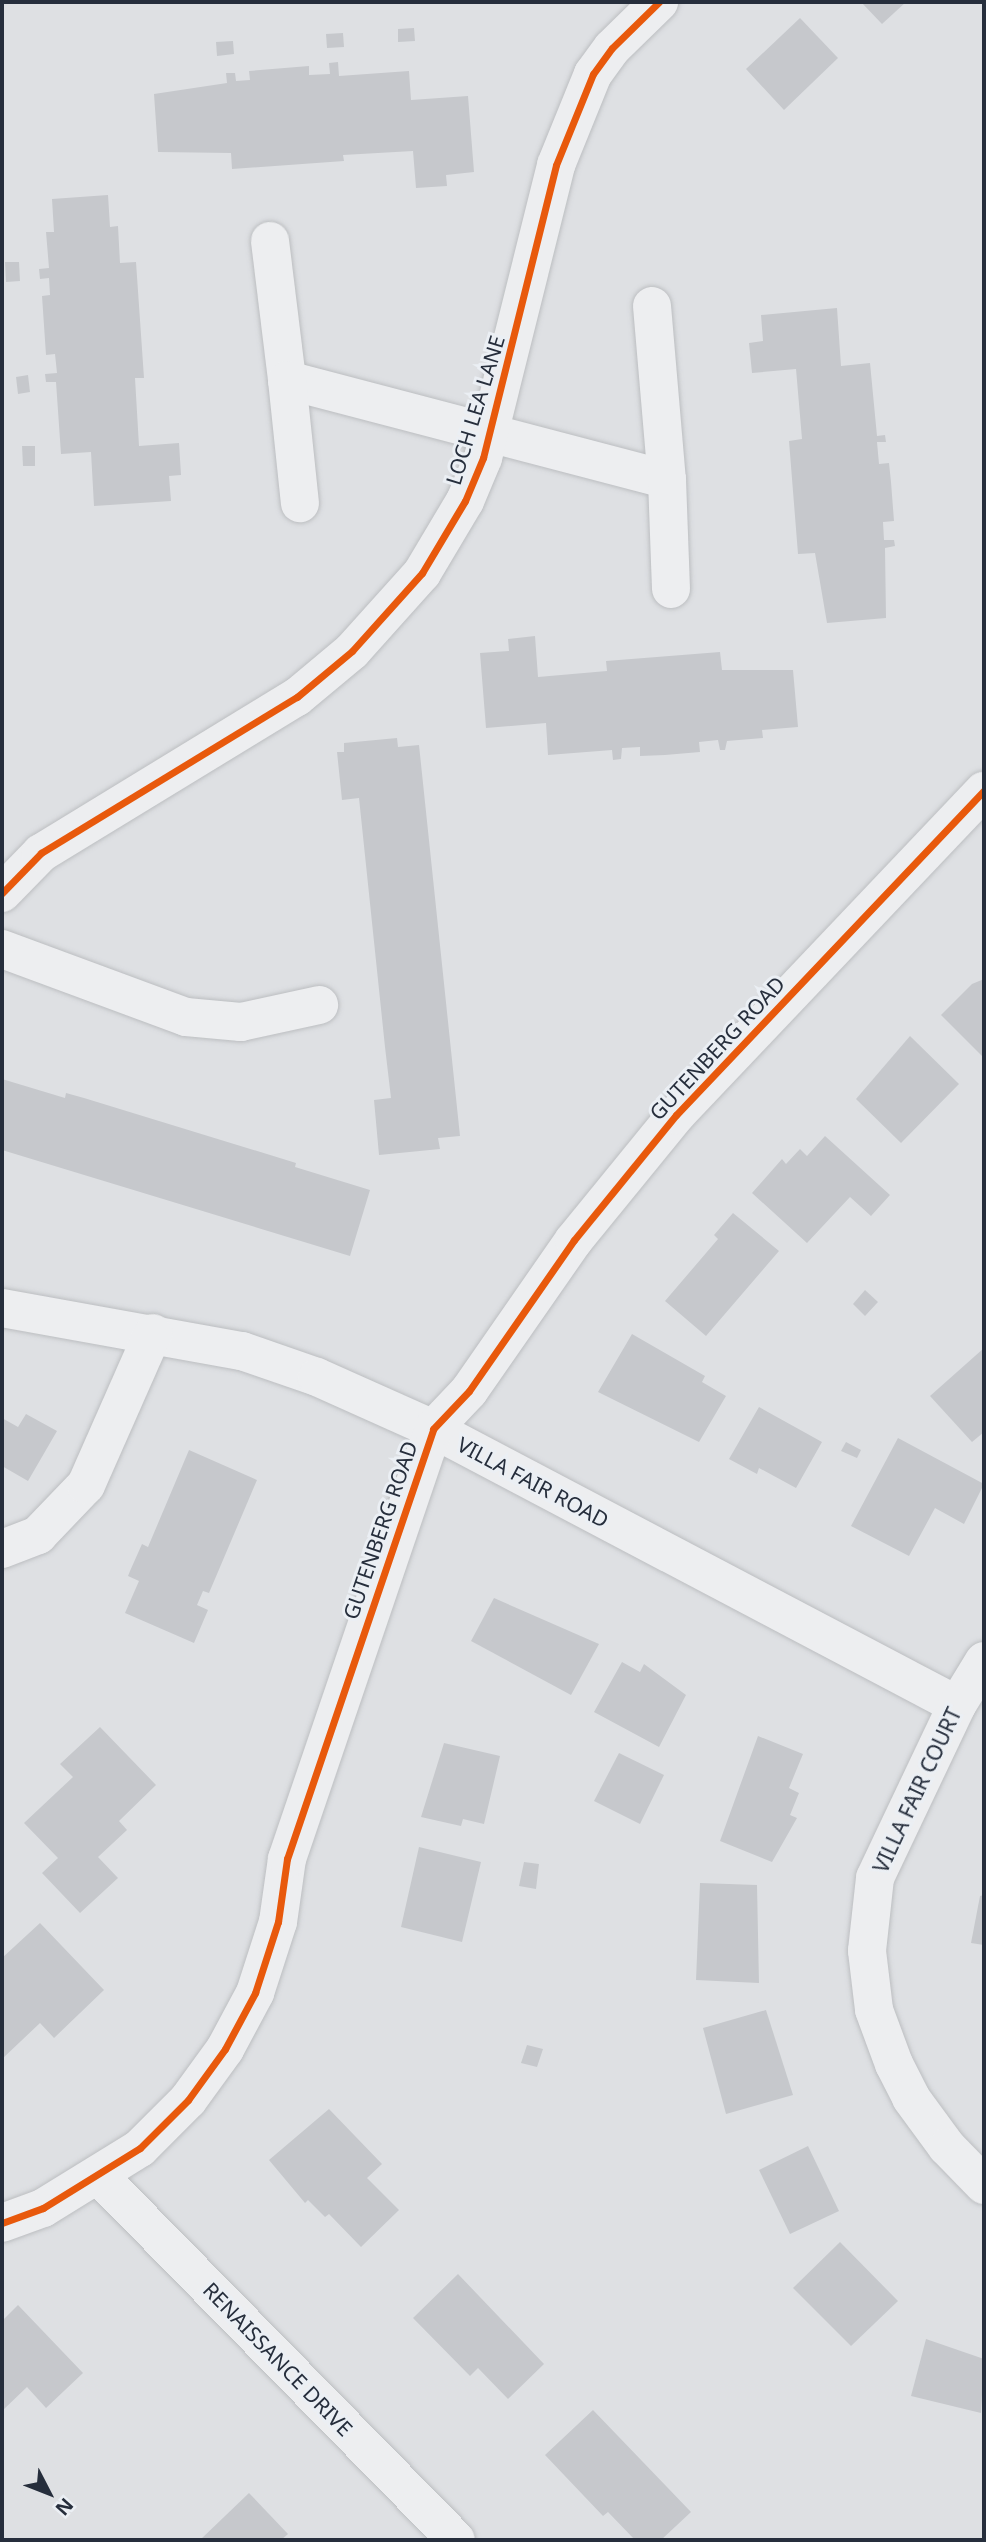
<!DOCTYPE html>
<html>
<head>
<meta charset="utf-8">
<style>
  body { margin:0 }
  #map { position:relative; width:986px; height:2542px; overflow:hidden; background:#dee0e3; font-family:"Noto Sans",sans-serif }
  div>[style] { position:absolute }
  .building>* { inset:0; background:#c6c8cc }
  .roads { filter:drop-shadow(0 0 2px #bcbec1) drop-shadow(0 0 2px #bcbec1) }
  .minor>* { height:38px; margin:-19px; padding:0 19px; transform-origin:19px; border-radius:19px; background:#edeef0 }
  .cycleway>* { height:7px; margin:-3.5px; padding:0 3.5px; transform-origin:3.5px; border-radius:3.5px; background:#e8590c }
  span { translate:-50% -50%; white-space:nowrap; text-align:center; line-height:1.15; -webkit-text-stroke:6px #ebeff4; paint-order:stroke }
  .street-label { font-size:21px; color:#262e3c }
  .frame { position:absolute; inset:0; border:4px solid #262e3c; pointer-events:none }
  .north { position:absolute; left:14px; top:2458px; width:70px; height:70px; -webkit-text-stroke:5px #ebeff4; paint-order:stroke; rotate:132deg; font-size:19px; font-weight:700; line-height:28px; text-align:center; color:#262e3c }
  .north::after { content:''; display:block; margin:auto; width:24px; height:32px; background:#262e3c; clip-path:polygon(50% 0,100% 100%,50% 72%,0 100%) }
</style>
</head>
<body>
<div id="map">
  <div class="building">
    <div style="clip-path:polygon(861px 2px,906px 2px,882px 24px)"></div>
    <div style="clip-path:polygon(800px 18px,838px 58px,784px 110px,746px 69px)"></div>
    <div style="clip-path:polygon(414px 28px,415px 41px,398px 42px,398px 29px)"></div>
    <div style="clip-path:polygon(343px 33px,344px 47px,327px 48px,326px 34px)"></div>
    <div style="clip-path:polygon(233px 41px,234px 54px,217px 56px,216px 42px)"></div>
    <div style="clip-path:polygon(338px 62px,339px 76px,409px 71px,411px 100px,468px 96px,474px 172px,446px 175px,447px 186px,416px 188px,413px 151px,343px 155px,344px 161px,232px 169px,231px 153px,158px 152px,154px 94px,227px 83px,226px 73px,235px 73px,236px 81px,250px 80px,249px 71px,309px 66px,309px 75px,330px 74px,329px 63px)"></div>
    <div style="clip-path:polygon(108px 195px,110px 227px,118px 226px,120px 263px,136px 262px,144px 378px,135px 378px,139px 446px,179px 443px,181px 475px,169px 476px,171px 501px,94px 506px,91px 452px,61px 454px,56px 382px,46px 382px,45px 374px,57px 373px,55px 354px,46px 355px,42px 296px,50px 295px,49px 278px,40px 279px,39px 269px,49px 268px,46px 232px,54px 232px,52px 199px)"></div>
    <div style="clip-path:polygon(5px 262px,19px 262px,20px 281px,6px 282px)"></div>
    <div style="clip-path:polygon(837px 308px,841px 366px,870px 363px,877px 436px,885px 435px,886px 442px,877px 442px,879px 464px,889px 463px,891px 482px,894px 521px,883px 522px,884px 540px,894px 540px,895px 546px,885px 548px,886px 618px,827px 623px,815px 553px,798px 554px,789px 441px,802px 439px,796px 369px,752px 373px,749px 343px,763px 341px,761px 315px)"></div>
    <div style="clip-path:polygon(28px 375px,30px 392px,18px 394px,16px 377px)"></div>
    <div style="clip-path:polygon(22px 446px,35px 446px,35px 466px,23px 466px)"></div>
    <div style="clip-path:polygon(535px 636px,538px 677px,607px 671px,606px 661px,720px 652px,722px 670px,793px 670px,798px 727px,762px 730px,763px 738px,727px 741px,725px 750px,720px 750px,718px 740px,699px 742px,700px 752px,665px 755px,640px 756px,640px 747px,622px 748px,621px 759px,613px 760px,612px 750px,548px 755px,546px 723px,486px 728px,480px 653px,509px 651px,508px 639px)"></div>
    <div style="clip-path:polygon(397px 738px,398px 747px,419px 745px,460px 1136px,438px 1138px,440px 1149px,379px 1155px,374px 1100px,391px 1098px,385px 1047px,359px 798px,342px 800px,337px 752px,344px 752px,344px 743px)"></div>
    <div style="clip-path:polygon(984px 979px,984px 1058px,941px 1015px,972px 984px)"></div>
    <div style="clip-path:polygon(910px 1036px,959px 1084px,901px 1143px,856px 1099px)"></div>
    <div style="clip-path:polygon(2px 1079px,65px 1098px,66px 1093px,84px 1098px,296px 1163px,295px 1167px,370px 1190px,350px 1256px,2px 1150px)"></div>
    <div style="clip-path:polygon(825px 1136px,890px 1195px,871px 1216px,850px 1197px,807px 1243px,752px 1193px,782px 1159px,786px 1164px,800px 1149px,807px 1156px)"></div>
    <div style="clip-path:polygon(733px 1213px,779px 1251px,706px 1336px,665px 1301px,718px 1239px,714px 1235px)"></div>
    <div style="clip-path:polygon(865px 1290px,878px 1302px,865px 1316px,853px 1304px)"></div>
    <div style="clip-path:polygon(632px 1334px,705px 1376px,702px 1382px,726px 1396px,699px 1442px,598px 1392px)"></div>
    <div style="clip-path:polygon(984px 1348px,984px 1432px,972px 1442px,930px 1396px)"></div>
    <div style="clip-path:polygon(759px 1407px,822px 1442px,796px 1488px,759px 1468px,757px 1474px,729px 1459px)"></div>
    <div style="clip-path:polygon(26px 1414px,57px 1431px,28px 1481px,2px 1466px,2px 1418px,18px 1427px)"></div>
    <div style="clip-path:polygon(898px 1438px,984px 1484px,964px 1524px,935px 1508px,909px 1556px,851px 1526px)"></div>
    <div style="clip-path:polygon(846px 1442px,861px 1450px,857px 1458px,841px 1451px)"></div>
    <div style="clip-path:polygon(189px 1450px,257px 1480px,209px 1593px,203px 1591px,197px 1605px,208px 1610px,194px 1643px,125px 1613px,139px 1581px,128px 1576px,130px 1571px,142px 1544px,148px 1547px)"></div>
    <div style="clip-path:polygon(494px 1598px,599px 1644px,571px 1695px,471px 1641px)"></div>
    <div style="clip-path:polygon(622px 1662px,640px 1672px,644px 1664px,686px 1695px,659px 1747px,594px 1712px)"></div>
    <div style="clip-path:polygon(100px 1727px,156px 1785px,119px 1821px,127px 1830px,98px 1857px,118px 1878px,80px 1913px,42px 1873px,58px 1858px,24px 1823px,73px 1777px,60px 1764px)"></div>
    <div style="clip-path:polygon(758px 1736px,803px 1754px,789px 1788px,799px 1793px,790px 1815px,797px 1818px,772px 1862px,720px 1841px)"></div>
    <div style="clip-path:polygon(444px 1743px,500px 1756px,484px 1824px,463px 1819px,461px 1826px,421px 1817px)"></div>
    <div style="clip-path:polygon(619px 1753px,664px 1775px,640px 1824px,594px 1801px)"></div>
    <div style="clip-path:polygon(419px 1847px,481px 1862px,462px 1942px,401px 1927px)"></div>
    <div style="clip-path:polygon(524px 1862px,539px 1864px,536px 1889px,519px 1886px)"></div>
    <div style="clip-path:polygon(700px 1883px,757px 1885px,759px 1983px,696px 1980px)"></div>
    <div style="clip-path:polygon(984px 1895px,984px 1945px,971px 1943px,980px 1896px)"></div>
    <div style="clip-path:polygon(40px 1923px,104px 1990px,54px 2038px,40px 2023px,2px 2059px,2px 1958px)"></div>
    <div style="clip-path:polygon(766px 2010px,793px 2095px,726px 2114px,703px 2028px)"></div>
    <div style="clip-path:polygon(527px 2045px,543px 2049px,537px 2067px,521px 2063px)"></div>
    <div style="clip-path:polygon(329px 2109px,382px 2164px,367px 2178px,399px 2210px,361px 2247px,329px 2214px,325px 2217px,308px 2200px,305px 2203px,269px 2160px)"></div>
    <div style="clip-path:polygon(808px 2146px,839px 2211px,790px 2234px,759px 2170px)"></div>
    <div style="clip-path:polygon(840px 2242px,898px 2301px,851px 2346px,793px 2288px)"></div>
    <div style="clip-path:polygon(458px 2274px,544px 2364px,508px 2399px,478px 2368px,470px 2376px,413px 2318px)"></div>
    <div style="clip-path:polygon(18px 2305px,83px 2373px,46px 2408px,27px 2387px,2px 2411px,2px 2321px)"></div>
    <div style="clip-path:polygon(926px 2339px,984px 2359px,981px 2413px,911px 2396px)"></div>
    <div style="clip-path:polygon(593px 2410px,691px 2512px,661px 2540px,635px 2540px,608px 2512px,603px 2516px,545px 2455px)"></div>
    <div style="clip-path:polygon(249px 2493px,288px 2534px,281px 2540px,200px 2540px)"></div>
  </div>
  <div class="roads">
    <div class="minor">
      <div style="left:270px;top:241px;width:140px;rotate:83deg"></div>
      <div style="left:287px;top:380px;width:393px;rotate:14.7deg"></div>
      <div style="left:667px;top:480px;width:109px;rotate:87.9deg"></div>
      <div style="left:652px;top:306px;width:175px;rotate:85.1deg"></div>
      <div style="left:287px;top:380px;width:124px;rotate:84deg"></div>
      <div style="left:2px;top:893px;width:56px;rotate:-45.7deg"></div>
      <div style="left:41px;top:853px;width:300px;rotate:-31.4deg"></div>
      <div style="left:297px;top:697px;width:72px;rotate:-39.9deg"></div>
      <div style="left:352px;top:651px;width:105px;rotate:-48.1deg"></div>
      <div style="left:422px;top:573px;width:84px;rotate:-59.2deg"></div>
      <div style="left:465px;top:501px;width:47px;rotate:-67.3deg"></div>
      <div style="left:483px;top:458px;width:302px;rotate:-76deg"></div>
      <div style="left:556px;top:165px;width:98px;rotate:-67.9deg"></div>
      <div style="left:593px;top:74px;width:32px;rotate:-54deg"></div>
      <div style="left:612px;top:48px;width:66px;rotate:-44.4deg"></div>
      <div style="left:2px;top:949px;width:196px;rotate:20.3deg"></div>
      <div style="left:186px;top:1017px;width:55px;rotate:5.2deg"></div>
      <div style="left:241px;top:1022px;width:80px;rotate:-12.3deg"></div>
      <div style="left:2px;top:1308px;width:244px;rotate:10.2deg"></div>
      <div style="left:242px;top:1351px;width:79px;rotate:19.1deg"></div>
      <div style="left:317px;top:1377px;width:127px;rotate:24.1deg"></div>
      <div style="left:433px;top:1429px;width:592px;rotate:27.78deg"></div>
      <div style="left:2px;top:1549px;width:39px;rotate:-21deg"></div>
      <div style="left:38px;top:1535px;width:69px;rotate:-46.2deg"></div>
      <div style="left:86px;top:1485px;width:166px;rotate:-66.2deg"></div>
      <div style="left:984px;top:1661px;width:52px;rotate:121.5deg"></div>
      <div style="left:957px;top:1705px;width:191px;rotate:115.4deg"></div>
      <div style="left:875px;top:1878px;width:73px;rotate:96.3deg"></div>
      <div style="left:867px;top:1951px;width:59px;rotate:83.2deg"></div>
      <div style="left:874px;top:2010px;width:58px;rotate:69.7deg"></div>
      <div style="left:894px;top:2064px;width:38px;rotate:63deg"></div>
      <div style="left:911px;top:2098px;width:61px;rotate:53.7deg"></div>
      <div style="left:947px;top:2147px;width:53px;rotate:45.8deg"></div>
      <div style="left:100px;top:2177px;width:508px;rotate:45.56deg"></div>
      <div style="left:2px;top:2223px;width:44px;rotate:-20.1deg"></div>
      <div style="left:43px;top:2208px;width:114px;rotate:-31.7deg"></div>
      <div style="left:140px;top:2148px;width:68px;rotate:-45deg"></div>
      <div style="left:188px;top:2100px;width:63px;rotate:-54deg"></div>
      <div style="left:225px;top:2049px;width:64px;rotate:-61.8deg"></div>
      <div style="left:255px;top:1993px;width:75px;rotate:-72.1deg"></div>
      <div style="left:278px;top:1922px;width:64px;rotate:-81.9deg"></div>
      <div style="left:287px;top:1859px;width:454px;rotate:-71.2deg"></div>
      <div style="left:433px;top:1429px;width:52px;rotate:-46.5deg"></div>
      <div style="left:469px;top:1391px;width:184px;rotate:-55.2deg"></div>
      <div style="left:574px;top:1240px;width:161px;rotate:-50.8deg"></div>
      <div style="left:676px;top:1115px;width:447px;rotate:-46.5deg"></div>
    </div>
  </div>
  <div class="cycleway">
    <div style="left:2px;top:893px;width:56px;rotate:-45.7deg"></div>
    <div style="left:41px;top:853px;width:300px;rotate:-31.4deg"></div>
    <div style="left:297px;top:697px;width:72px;rotate:-39.9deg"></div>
    <div style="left:352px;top:651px;width:105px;rotate:-48.1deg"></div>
    <div style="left:422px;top:573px;width:84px;rotate:-59.2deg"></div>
    <div style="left:465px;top:501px;width:47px;rotate:-67.3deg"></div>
    <div style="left:483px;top:458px;width:302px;rotate:-76deg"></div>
    <div style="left:556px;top:165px;width:98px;rotate:-67.9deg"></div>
    <div style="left:593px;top:74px;width:32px;rotate:-54deg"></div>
    <div style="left:612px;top:48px;width:66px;rotate:-44.4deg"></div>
    <div style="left:2px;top:2223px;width:44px;rotate:-20.1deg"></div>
    <div style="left:43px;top:2208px;width:114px;rotate:-31.7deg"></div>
    <div style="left:140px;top:2148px;width:68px;rotate:-45deg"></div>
    <div style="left:188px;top:2100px;width:63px;rotate:-54deg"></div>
    <div style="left:225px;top:2049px;width:64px;rotate:-61.8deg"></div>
    <div style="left:255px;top:1993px;width:75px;rotate:-72.1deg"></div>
    <div style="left:278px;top:1922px;width:64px;rotate:-81.9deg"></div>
    <div style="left:287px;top:1859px;width:454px;rotate:-71.2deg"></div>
    <div style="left:433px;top:1429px;width:52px;rotate:-46.5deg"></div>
    <div style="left:469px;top:1391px;width:184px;rotate:-55.2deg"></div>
    <div style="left:574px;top:1240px;width:161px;rotate:-50.8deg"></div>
    <div style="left:676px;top:1115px;width:447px;rotate:-46.5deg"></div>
  </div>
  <div class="street-label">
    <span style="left:475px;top:410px;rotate:-73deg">LOCH LEA LANE</span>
    <span style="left:717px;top:1048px;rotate:-47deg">GUTENBERG ROAD</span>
    <span style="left:533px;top:1482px;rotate:28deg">VILLA FAIR ROAD</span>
    <span style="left:380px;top:1530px;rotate:-71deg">GUTENBERG ROAD</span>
    <span style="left:917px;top:1790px;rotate:-65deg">VILLA FAIR COURT</span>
    <span style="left:278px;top:2359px;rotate:46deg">RENAISSANCE DRIVE</span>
  </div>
  <div class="frame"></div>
  <div class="north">N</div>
</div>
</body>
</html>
